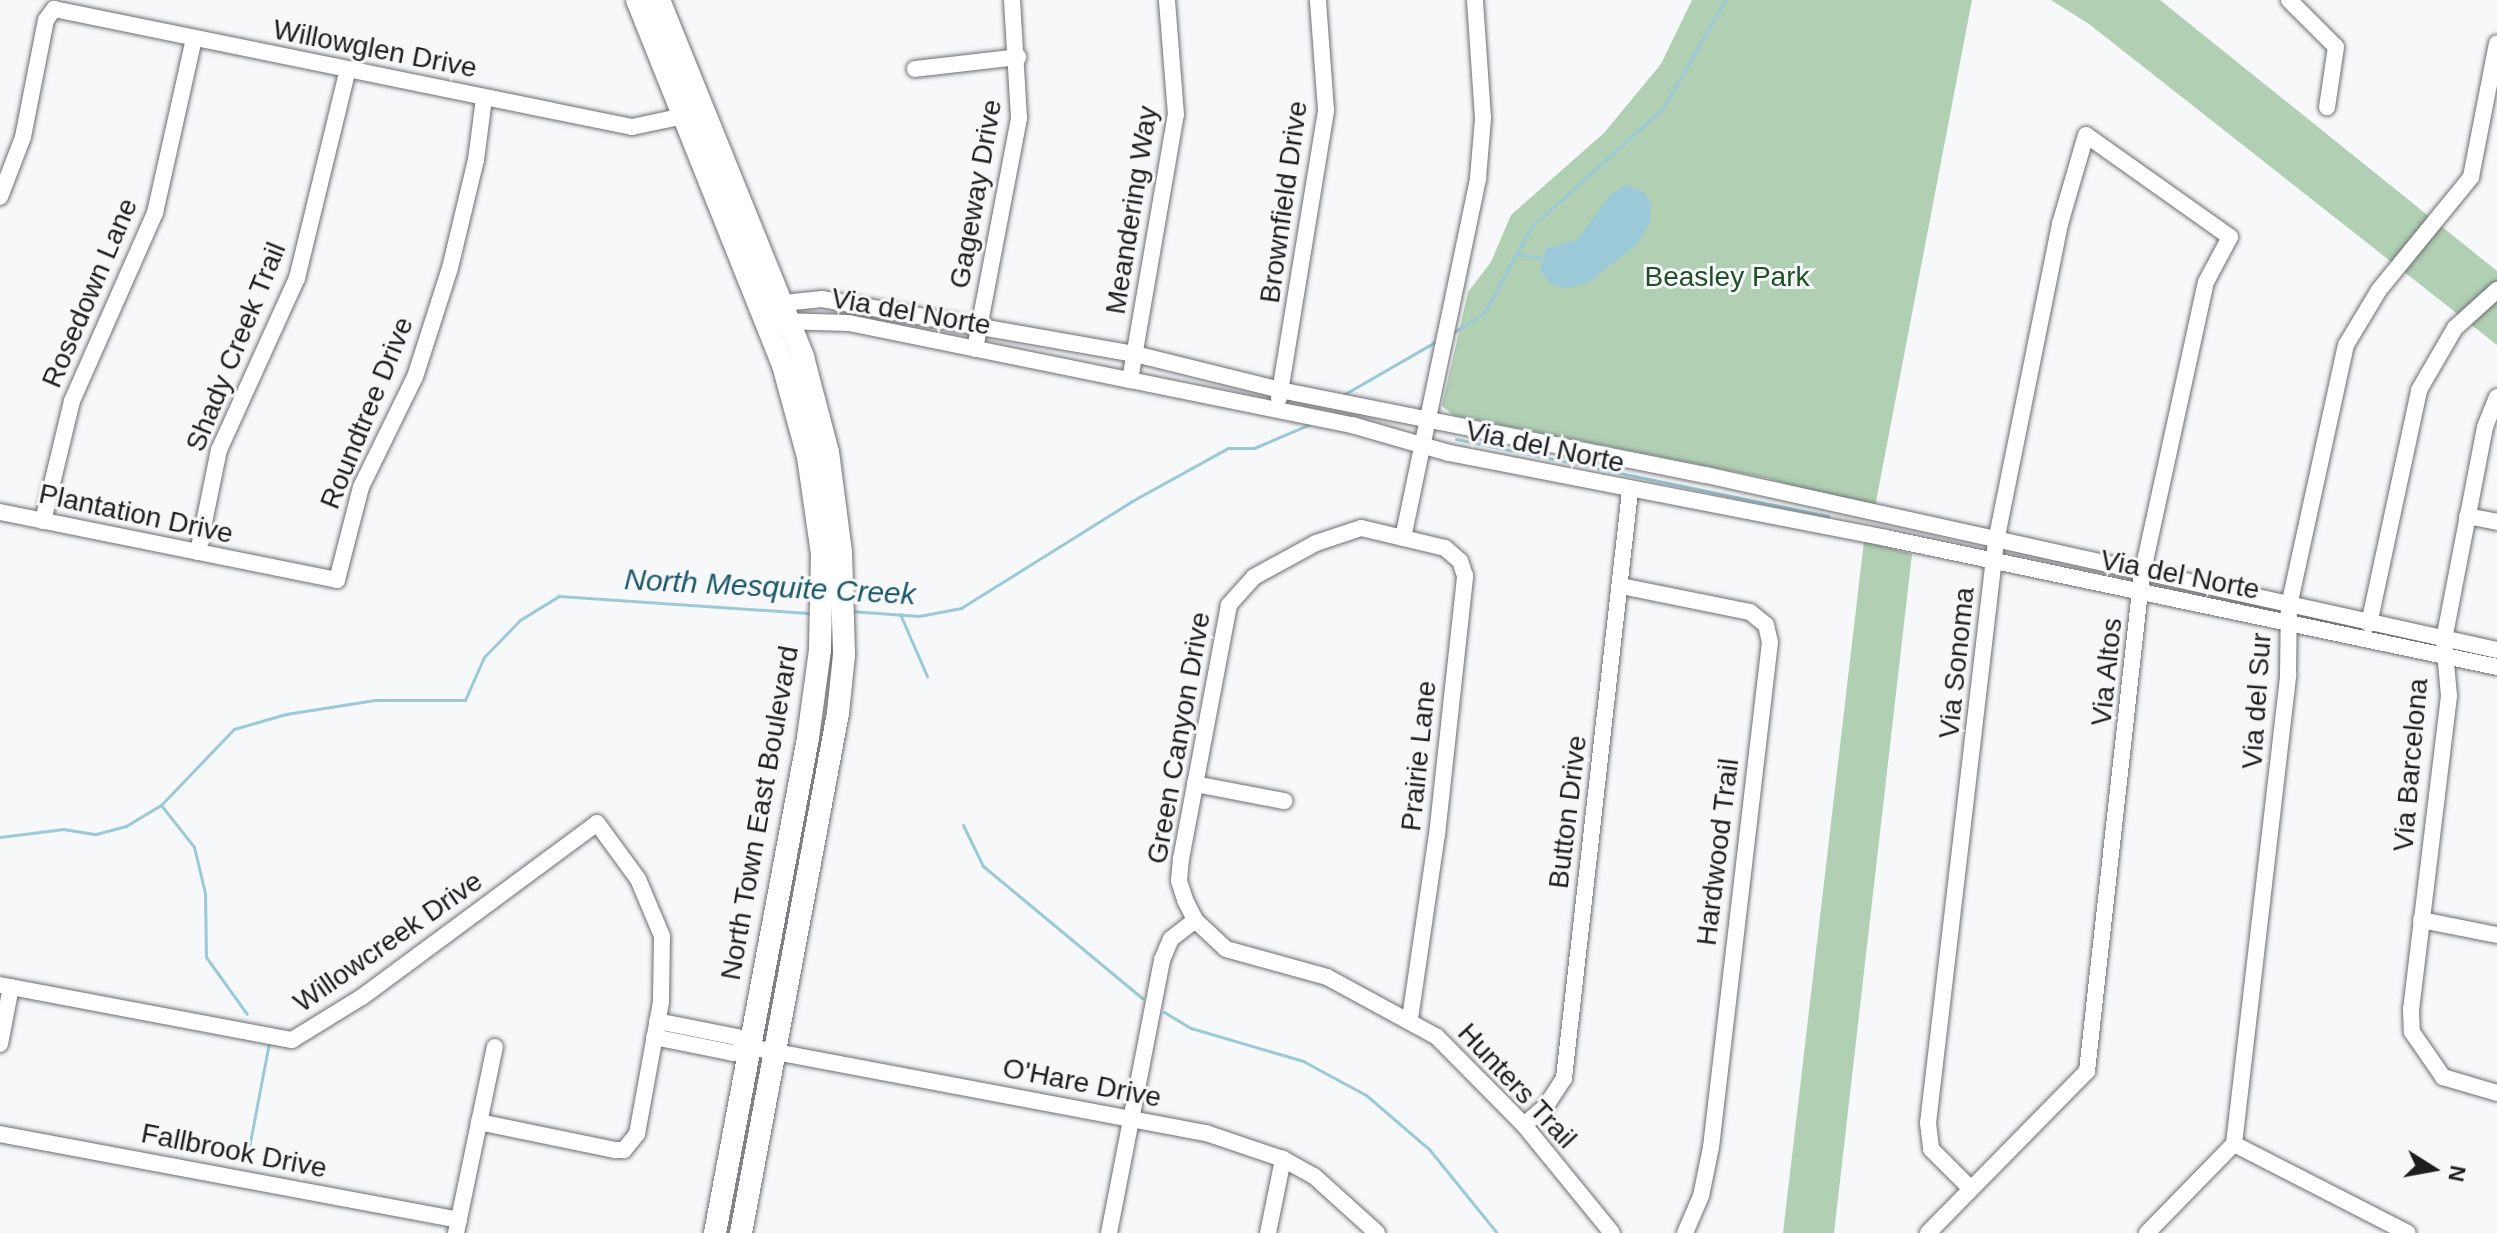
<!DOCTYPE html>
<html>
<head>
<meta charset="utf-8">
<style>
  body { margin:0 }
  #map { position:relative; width:2497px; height:1233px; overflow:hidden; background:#f6f8fa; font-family:Helvetica,sans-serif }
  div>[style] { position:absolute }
  .green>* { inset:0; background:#b0cfb3 }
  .water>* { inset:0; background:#9bc9d7 }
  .stream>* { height:3px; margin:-1.5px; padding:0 1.5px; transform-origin:1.5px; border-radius:1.5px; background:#9bc9d7 }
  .roads { filter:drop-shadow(0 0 2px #6d6e71) drop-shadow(0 0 2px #6d6e71) }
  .minor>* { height:16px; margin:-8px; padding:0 8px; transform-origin:8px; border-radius:8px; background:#fff }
  .major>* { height:22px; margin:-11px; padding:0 11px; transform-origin:11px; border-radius:11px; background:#fff }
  span { translate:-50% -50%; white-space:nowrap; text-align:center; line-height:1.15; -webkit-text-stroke:6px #f6f8fa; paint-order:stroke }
  .street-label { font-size:28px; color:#1d1e1f }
  .park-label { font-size:28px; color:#204e27 }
  .water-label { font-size:30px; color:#1c5868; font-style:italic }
  .north { position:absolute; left:2393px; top:1129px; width:80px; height:80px; -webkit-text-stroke:6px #f6f8fa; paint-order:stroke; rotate:101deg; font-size:22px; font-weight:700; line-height:32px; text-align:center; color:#1d1e1f }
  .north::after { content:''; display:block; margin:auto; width:28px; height:36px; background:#1d1e1f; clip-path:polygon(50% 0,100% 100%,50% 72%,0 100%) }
</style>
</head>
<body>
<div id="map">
  <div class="green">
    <div style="clip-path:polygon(1692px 0,1972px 0,1875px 507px,1766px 478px,1453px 415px,1442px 406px,1468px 292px,1491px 262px,1511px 215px,1604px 133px,1661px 64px)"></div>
    <div style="clip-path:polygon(2051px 0,2160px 0,2497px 271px,2497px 345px,2089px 24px)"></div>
    <div style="clip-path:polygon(1864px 541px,1912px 554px,1834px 1233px,1783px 1233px)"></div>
  </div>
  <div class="water">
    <div style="clip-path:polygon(1625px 185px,1645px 192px,1651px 205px,1650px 223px,1637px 244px,1589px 282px,1566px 289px,1551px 284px,1540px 271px,1546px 248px,1577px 240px,1610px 195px)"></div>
  </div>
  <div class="stream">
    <div style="left:1518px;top:254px;width:23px;rotate:10deg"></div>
    <div style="left:1454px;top:332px;width:36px;rotate:-32deg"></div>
    <div style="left:1484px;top:313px;width:98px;rotate:-61.3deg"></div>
    <div style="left:1531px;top:227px;width:178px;rotate:-42deg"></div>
    <div style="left:1663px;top:108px;width:125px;rotate:-60.1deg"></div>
    <div style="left:1343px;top:395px;width:108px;rotate:-29.9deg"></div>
    <div style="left:1456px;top:439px;width:380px;rotate:11.7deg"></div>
    <div style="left:850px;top:611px;width:69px;rotate:4.1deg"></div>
    <div style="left:919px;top:616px;width:43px;rotate:-10.8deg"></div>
    <div style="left:961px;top:608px;width:202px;rotate:-32deg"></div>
    <div style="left:1132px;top:501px;width:110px;rotate:-28.9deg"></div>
    <div style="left:1228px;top:448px;width:26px"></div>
    <div style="left:1254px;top:448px;width:66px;rotate:-23.1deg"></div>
    <div style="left:900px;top:614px;width:68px;rotate:66.5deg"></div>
    <div style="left:161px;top:805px;width:53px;rotate:51.8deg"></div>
    <div style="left:194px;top:847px;width:47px;rotate:76.6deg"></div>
    <div style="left:205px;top:893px;width:64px;rotate:89.1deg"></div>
    <div style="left:206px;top:957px;width:70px;rotate:54.3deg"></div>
    <div style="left:963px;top:825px;width:46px;rotate:64deg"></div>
    <div style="left:983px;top:866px;width:207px;rotate:39.7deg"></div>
    <div style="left:0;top:837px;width:64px;rotate:-7.2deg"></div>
    <div style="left:63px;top:829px;width:33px;rotate:9deg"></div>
    <div style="left:96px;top:834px;width:31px;rotate:-15deg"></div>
    <div style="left:126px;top:826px;width:41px;rotate:-31deg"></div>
    <div style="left:161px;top:805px;width:105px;rotate:-46.2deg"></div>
    <div style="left:234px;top:729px;width:54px;rotate:-16.1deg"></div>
    <div style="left:286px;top:714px;width:90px;rotate:-8.9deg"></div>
    <div style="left:375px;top:700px;width:90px"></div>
    <div style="left:465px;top:700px;width:47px;rotate:-66.2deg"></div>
    <div style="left:484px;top:657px;width:52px;rotate:-45.8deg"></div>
    <div style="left:520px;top:620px;width:46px;rotate:-31.6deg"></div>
    <div style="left:559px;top:596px;width:252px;rotate:3.9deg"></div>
    <div style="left:1164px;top:1012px;width:31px;rotate:31deg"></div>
    <div style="left:1191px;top:1028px;width:117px;rotate:16.4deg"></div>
    <div style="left:1303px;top:1061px;width:72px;rotate:28.4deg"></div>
    <div style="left:1366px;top:1095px;width:83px;rotate:40.6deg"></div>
    <div style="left:1429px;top:1149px;width:108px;rotate:51deg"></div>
    <div style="left:247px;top:1158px;width:117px;rotate:-79.2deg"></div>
  </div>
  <div class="roads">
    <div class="minor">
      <div style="left:2289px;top:0;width:66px;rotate:45deg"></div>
      <div style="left:2336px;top:47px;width:61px;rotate:98.5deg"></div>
      <div style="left:915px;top:69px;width:104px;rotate:-6.6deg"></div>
      <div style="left:0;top:197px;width:64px;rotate:-69deg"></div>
      <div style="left:23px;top:137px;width:119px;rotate:-78.9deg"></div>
      <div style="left:46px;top:20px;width:14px;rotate:-54deg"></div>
      <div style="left:54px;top:9px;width:590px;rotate:11.54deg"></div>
      <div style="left:632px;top:127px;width:62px;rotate:-12deg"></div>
      <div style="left:775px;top:313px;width:21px;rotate:-31deg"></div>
      <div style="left:793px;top:302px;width:29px;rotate:-6deg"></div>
      <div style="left:822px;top:299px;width:318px;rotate:10deg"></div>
      <div style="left:1135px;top:354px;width:149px;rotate:13.9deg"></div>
      <div style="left:1280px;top:390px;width:434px;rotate:11.3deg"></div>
      <div style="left:1706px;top:475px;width:810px;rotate:12.48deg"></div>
      <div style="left:779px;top:321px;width:70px;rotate:1.6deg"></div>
      <div style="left:849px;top:323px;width:287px;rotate:11.5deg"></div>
      <div style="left:1130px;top:380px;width:227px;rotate:11.5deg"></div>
      <div style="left:1352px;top:425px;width:101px;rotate:16.1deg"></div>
      <div style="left:1449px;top:453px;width:445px;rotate:11deg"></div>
      <div style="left:1886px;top:538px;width:624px;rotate:11.92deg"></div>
      <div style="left:975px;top:349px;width:235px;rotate:-79.2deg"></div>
      <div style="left:1019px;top:118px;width:118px;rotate:-93.4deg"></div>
      <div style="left:1130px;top:380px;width:269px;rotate:-80.2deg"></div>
      <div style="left:1176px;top:115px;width:115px;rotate:-94.5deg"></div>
      <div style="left:2497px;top:397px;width:32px;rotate:112deg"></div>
      <div style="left:2485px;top:427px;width:217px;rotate:100.9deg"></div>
      <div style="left:2444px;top:640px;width:56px;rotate:84.9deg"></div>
      <div style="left:2449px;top:696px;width:315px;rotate:96.9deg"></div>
      <div style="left:2411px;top:1009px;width:23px;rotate:88deg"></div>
      <div style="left:2412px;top:1032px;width:55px;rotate:55.4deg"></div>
      <div style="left:2443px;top:1077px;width:56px;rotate:16.5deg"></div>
      <div style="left:1279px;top:398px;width:292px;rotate:-80.7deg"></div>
      <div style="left:1326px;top:110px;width:110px;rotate:-94.2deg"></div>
      <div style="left:0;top:512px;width:344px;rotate:11.4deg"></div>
      <div style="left:337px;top:580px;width:96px;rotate:-75.5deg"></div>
      <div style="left:361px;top:487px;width:123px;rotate:-63.9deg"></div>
      <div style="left:415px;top:377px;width:114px;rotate:-72.2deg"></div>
      <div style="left:450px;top:268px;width:111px;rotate:-76.5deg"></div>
      <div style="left:476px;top:160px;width:63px;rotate:-82.6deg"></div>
      <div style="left:2467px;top:516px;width:31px;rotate:11deg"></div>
      <div style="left:43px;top:521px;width:123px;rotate:-76.4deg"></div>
      <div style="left:72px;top:401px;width:206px;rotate:-66.2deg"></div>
      <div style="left:155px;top:213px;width:179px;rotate:-77.4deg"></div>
      <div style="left:1403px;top:538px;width:368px;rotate:-78.2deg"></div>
      <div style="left:1478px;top:178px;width:60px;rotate:-85.2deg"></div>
      <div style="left:1483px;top:118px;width:118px;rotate:-93.9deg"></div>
      <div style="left:198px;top:552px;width:104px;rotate:-78.4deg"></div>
      <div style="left:219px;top:450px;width:189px;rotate:-65.6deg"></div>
      <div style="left:297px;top:278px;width:215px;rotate:-76.3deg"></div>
      <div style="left:1621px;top:586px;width:132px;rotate:11.4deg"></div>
      <div style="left:1750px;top:612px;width:21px;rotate:39deg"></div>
      <div style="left:1766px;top:625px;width:17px;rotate:77deg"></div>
      <div style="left:1770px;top:642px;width:508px;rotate:96.66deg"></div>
      <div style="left:1711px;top:1147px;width:50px;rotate:101.5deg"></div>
      <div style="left:1701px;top:1196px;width:40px;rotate:113.4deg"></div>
      <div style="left:2369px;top:624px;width:239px;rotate:-77.9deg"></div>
      <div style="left:2419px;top:390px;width:72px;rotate:-59.9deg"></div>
      <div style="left:2455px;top:328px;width:57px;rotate:-42.1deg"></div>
      <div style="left:1195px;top:784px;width:91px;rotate:10.8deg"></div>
      <div style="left:2421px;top:920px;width:77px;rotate:11.2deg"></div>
      <div style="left:0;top:985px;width:297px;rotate:10.7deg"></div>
      <div style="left:292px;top:1040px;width:82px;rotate:-31.6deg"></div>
      <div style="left:362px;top:997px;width:292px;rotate:-36.5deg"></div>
      <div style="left:597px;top:823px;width:69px;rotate:53.8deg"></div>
      <div style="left:638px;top:879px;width:62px;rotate:67.2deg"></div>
      <div style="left:662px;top:936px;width:66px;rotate:90.9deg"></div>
      <div style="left:661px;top:1002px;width:134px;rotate:100.3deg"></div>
      <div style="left:637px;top:1134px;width:21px;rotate:129deg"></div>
      <div style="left:624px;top:1150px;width:9px;rotate:180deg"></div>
      <div style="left:615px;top:1150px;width:139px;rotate:-168.4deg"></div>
      <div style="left:1410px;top:1019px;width:186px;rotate:-81.7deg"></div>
      <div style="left:1437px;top:835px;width:261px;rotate:-83.8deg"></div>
      <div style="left:1465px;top:576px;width:16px;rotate:-108deg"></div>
      <div style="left:1460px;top:561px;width:20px;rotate:-139deg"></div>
      <div style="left:1445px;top:548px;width:86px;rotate:-166.6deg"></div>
      <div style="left:1361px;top:528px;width:47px;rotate:161.6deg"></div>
      <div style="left:1316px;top:543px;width:71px;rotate:151.3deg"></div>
      <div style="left:1254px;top:577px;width:38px;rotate:132deg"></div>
      <div style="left:1229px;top:605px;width:258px;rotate:100.7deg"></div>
      <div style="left:1181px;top:858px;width:23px;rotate:95deg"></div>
      <div style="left:1179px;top:881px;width:20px;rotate:72deg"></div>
      <div style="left:1185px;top:900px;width:22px;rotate:63deg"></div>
      <div style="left:1195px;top:920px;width:42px;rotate:43.1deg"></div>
      <div style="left:1226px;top:949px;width:105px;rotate:15.5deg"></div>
      <div style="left:1327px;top:977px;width:125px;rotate:28.6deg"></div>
      <div style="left:1437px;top:1037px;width:124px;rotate:45.3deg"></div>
      <div style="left:1524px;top:1125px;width:139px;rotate:50.8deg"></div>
      <div style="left:657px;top:1021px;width:82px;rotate:11.3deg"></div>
      <div style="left:737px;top:1037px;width:16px;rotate:38deg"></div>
      <div style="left:750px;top:1047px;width:464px;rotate:10.7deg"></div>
      <div style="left:1206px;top:1133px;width:81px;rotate:18.7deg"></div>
      <div style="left:1283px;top:1159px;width:35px;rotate:29deg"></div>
      <div style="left:1314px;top:1176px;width:85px;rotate:42.1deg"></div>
      <div style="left:654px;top:1037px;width:81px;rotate:11.4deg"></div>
      <div style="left:733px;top:1053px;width:18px;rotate:-19deg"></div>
      <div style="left:0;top:1044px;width:58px;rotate:-79.1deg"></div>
      <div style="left:1524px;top:1125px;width:29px;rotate:-41deg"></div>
      <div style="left:1546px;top:1106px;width:33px;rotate:-57deg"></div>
      <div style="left:1564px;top:1078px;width:591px;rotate:-83.58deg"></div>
      <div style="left:0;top:1134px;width:467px;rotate:10.6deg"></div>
      <div style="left:2234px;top:1144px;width:195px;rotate:27.1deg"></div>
      <div style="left:456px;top:1233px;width:190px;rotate:-78.2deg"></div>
      <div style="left:1109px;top:1233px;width:278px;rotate:-79deg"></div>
      <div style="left:1162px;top:960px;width:23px;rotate:-67deg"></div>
      <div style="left:1171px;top:939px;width:31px;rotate:-38deg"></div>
      <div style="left:1268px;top:1233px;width:76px;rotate:-78.5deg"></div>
      <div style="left:1928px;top:1233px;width:227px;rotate:-45.5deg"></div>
      <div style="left:2087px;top:1071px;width:499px;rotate:-83.7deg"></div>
      <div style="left:2142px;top:575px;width:300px;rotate:-77.7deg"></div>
      <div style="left:2206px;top:282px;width:51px;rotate:-61.9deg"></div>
      <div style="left:2230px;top:237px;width:176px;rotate:-144.7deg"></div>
      <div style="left:2086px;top:135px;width:93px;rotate:106.3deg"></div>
      <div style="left:2060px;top:224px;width:323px;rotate:101.4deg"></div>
      <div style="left:1996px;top:541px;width:586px;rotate:96.66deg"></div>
      <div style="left:1928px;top:1123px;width:26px;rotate:83deg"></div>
      <div style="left:1931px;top:1149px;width:55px;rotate:45deg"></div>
      <div style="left:2147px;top:1233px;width:124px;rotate:-45.7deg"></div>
      <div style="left:2234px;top:1144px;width:473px;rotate:-83.4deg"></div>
      <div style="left:2288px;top:674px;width:68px;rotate:-89.2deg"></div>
      <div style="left:2289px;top:606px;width:267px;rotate:-77.7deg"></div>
      <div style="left:2346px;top:345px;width:64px;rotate:-59deg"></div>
      <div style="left:2379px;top:290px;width:146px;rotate:-50.8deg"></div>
      <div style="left:2471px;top:177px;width:136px;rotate:-79deg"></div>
    </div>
    <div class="major">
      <div style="left:637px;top:0;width:393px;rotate:68.2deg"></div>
      <div style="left:783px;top:365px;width:95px;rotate:74.8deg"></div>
      <div style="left:808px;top:457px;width:98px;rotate:81.8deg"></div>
      <div style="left:822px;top:554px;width:96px;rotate:91.2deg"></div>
      <div style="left:820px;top:650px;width:89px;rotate:97.8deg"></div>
      <div style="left:808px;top:738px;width:504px;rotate:100.64deg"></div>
      <div style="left:659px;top:0;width:385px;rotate:68deg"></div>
      <div style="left:803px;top:357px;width:98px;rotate:75.3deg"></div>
      <div style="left:828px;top:452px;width:101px;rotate:82.6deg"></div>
      <div style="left:841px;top:552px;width:103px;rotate:88.3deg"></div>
      <div style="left:844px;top:655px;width:58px;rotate:95.9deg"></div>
      <div style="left:838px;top:713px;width:529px;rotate:100.57deg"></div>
    </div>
  </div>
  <div class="street-label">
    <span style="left:375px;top:49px;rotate:11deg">Willowglen Drive</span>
    <span style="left:976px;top:194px;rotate:-80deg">Gageway Drive</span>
    <span style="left:1284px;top:202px;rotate:-82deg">Brownfield Drive</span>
    <span style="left:1132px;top:210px;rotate:-81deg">Meandering Way</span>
    <span style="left:90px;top:293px;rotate:-67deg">Rosedown Lane</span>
    <span style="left:911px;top:312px;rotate:10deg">Via del Norte</span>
    <span style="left:236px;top:347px;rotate:-68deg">Shady Creek Trail</span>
    <span style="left:367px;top:413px;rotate:-68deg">Roundtree Drive</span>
    <span style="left:1545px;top:447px;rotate:12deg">Via del Norte</span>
    <span style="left:136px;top:514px;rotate:12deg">Plantation Drive</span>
    <span style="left:2180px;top:575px;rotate:11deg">Via del Norte</span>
    <span style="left:1957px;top:663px;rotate:-84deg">Via Sonoma</span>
    <span style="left:2107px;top:672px;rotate:-84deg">Via Altos</span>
    <span style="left:2257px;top:701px;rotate:-86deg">Via del Sur</span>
    <span style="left:1179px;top:738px;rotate:-80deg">Green Canyon Drive</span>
    <span style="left:1419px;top:756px;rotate:-84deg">Prairie Lane</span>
    <span style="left:2411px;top:765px;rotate:-85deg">Via Barcelona</span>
    <span style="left:1568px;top:812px;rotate:-83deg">Button Drive</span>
    <span style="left:760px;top:813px;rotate:-80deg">North Town East Boulevard</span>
    <span style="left:1718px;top:852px;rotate:-83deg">Hardwood Trail</span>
    <span style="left:388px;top:942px;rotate:-35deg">Willowcreek Drive</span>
    <span style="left:1082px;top:1083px;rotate:11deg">O'Hare Drive</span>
    <span style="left:1517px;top:1086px;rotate:47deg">Hunters Trail</span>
    <span style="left:234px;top:1151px;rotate:11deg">Fallbrook Drive</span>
  </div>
  <div class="park-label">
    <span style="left:1727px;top:277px">Beasley Park</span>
  </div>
  <div class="water-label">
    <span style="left:770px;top:587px;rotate:3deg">North Mesquite Creek</span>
  </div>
  <div class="north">N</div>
</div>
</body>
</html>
